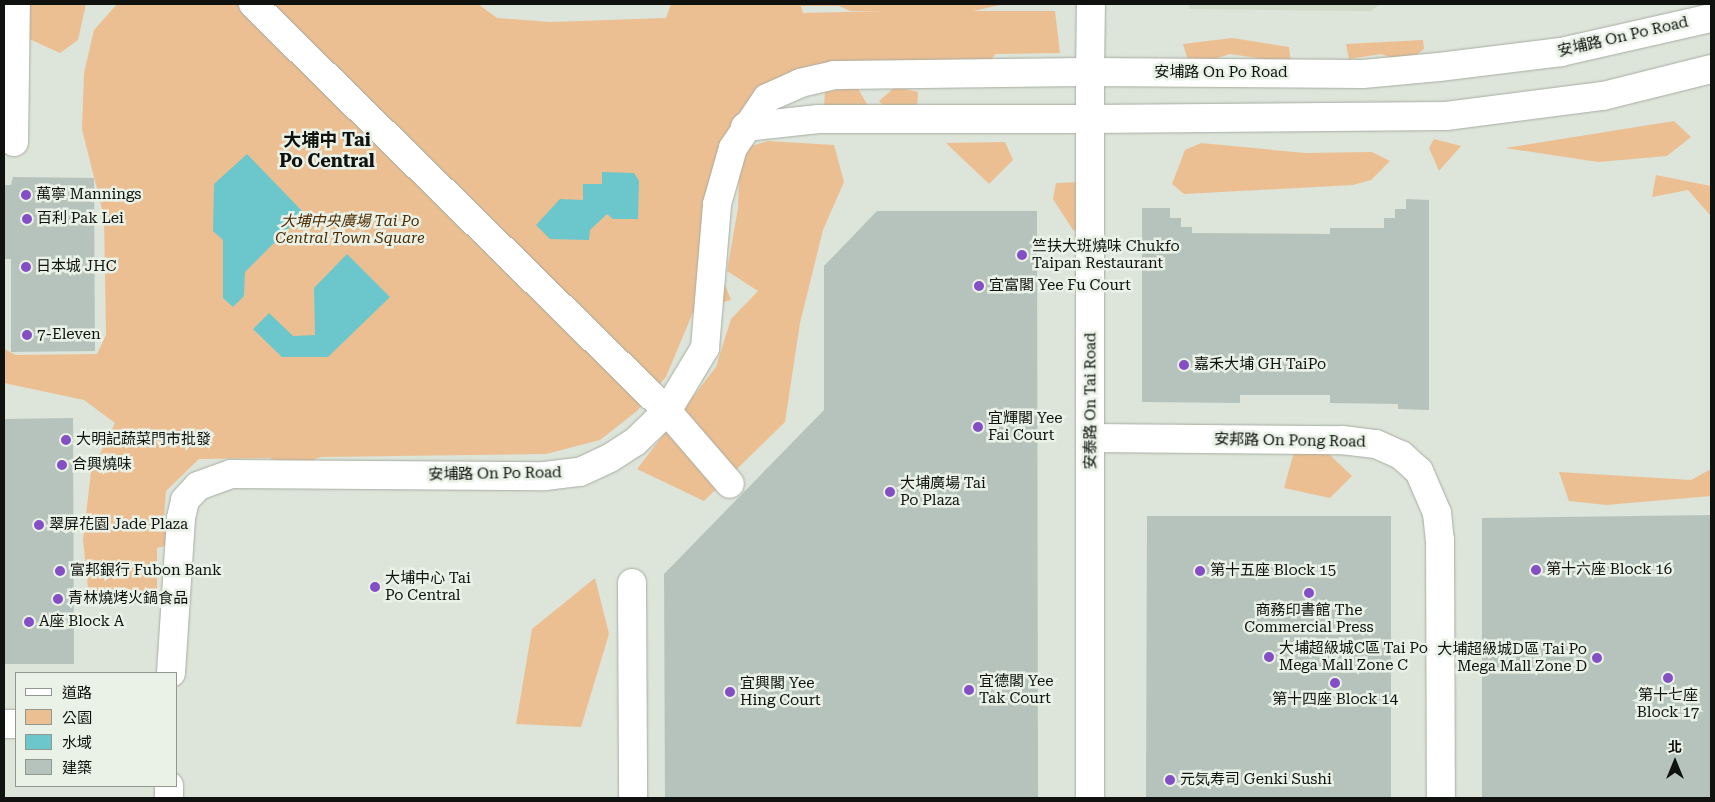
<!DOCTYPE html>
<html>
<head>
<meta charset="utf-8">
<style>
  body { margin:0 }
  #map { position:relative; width:1715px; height:802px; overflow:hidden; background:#dde4d9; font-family:"Roboto Serif","Noto Sans TC",serif }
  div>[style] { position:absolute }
  .built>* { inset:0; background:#d0dac9 }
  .green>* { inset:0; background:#ecbf93 }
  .water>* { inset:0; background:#6bc7cc }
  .building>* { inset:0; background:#b6c3bd }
  .roads { filter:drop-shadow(0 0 1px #a6aca1) drop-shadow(0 0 1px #a6aca1) }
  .street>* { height:28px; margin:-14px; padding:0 14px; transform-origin:14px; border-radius:14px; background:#fff }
  .secondary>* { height:28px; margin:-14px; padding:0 14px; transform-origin:14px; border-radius:14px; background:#fff }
  .dots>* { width:14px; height:14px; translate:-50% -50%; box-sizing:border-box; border:2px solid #eaf1e6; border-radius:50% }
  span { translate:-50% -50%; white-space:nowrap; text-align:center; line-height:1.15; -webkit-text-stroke:5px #eaf1e6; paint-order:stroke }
  .street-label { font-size:15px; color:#0f120e }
  .poi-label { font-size:15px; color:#0f120e }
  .left { translate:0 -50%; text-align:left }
  .right { translate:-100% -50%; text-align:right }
  .park-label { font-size:15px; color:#4e2d04; font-style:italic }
  .quarter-label { font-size:18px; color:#0f120e; font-weight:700 }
  .frame { position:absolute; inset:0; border:5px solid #0f120e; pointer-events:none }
  .legend { position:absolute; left:15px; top:672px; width:162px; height:115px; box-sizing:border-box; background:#eaf1e6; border:1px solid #929890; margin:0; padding:6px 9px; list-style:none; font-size:15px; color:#0f120e }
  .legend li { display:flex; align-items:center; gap:10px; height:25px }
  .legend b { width:25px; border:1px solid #929890 }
  .north { position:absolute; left:1650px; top:737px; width:50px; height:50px; -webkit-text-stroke:4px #eaf1e6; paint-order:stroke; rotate:0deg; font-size:14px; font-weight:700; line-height:20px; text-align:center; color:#0f120e }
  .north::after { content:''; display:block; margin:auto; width:18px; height:22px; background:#0f120e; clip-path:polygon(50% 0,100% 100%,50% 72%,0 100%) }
</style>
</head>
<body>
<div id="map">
  <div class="built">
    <div style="clip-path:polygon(1189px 4px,1380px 4px,1371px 11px,1189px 9px)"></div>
  </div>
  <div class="green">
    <div style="clip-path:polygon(30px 4px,86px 4px,78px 40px,60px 53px,27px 38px)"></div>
    <div style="clip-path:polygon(evenodd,117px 4px,478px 4px,497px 18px,550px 22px,666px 18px,671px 4px,1005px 4px,973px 11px,1055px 11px,1060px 53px,995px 54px,988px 66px,813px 67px,746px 109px,720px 272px,731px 300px,694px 310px,666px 377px,637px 411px,600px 440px,546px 454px,321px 457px,295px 466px,269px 458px,199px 459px,166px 491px,164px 519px,174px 533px,169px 545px,157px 548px,157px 606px,89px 597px,83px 540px,91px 472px,115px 423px,84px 400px,4px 383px,4px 349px,16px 355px,97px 354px,106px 335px,104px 217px,82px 129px,84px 73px,94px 30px,117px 4px,801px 6px,839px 6px,850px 11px,887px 11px,803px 13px,801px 6px)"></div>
    <div style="clip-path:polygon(1232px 38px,1289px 47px,1291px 63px,1230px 54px,1190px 67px,1183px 44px)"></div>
    <div style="clip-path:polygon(1423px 40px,1424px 49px,1406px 63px,1381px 54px,1349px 59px,1346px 44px)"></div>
    <div style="clip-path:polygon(857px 87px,871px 111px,824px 106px,825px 92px)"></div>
    <div style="clip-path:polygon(895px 87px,918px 92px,917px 114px,891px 114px,879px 101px)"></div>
    <div style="clip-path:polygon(1674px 121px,1691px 137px,1667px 156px,1598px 162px,1505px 148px)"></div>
    <div style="clip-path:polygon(1434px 139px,1461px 146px,1439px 171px,1429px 148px)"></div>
    <div style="clip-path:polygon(768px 141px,834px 145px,844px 182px,823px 230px,800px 323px,785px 422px,704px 501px,637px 469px,716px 367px,731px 319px,758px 291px,727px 271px,738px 208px,740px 149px)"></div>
    <div style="clip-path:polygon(1005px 142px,1013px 160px,989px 184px,946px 143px)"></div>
    <div style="clip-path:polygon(1201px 143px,1305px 153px,1372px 152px,1390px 161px,1371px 180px,1353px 185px,1184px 194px,1172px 184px,1185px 150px)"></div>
    <div style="clip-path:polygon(1656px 175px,1711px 186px,1711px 216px,1688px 190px,1652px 197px)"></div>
    <div style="clip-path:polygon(1083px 182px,1082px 230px,1073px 230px,1053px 199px,1056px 183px)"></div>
    <div style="clip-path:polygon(1314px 440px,1352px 476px,1330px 498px,1284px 488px,1297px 441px)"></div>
    <div style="clip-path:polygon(1711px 469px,1711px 496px,1606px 505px,1569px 501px,1559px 472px,1691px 480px)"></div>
    <div style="clip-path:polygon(595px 578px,609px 634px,581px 727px,516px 724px,532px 629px)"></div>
  </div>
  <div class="water">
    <div style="clip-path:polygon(247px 154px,304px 213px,245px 272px,244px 296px,233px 307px,223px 298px,223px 240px,213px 231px,214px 184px)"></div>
    <div style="clip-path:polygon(602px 172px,634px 173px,639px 181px,638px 219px,613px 219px,607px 214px,590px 230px,589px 240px,550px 239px,536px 225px,560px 199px,583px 200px,583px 184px,602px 184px)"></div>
    <div style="clip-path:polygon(347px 254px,390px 297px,328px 357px,282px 357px,253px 329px,269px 313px,293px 336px,315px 335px,314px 288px)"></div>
  </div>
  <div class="building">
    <div style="clip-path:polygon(13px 177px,94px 178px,95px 351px,11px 352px,11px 259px,4px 259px,4px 185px,11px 185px)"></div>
    <div style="clip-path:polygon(1406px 199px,1429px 200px,1429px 410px,1398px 409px,1398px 404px,1330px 403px,1330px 395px,1240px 395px,1240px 403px,1142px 402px,1142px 208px,1170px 208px,1170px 218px,1181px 218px,1181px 227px,1192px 227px,1192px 233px,1330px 234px,1330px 228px,1384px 228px,1384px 218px,1395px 218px,1395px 209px,1406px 209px)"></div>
    <div style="clip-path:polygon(877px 211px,1037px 211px,1038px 798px,665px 798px,664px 574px,824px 410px,824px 266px)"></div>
    <div style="clip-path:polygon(73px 418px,74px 664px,4px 664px,4px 419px)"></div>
    <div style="clip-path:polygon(1711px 515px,1711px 798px,1482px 798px,1482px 518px)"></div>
    <div style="clip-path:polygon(1147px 516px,1391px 516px,1391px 798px,1146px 798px)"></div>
  </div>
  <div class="roads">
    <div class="street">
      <div style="left:253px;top:4px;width:581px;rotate:44.51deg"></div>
      <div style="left:667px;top:411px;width:96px;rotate:49.2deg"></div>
      <div style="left:745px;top:127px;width:74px;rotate:-6.2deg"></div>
      <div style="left:819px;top:119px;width:271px"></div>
      <div style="left:14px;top:142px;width:138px;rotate:-89.2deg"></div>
      <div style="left:1091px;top:438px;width:251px;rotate:0.5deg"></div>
      <div style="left:1342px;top:440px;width:34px;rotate:7deg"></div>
      <div style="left:1376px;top:444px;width:27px;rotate:24deg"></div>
      <div style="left:1401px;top:455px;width:24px;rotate:42deg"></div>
      <div style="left:1419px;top:471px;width:46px;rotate:66.8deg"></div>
      <div style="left:1437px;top:513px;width:27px;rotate:84deg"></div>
      <div style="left:1440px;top:540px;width:258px;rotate:89.8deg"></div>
      <div style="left:632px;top:583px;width:215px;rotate:89.7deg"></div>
      <div style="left:171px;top:673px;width:155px;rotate:-86.3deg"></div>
      <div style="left:181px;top:518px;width:18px;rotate:-77deg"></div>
      <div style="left:185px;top:500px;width:19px;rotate:-47deg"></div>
      <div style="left:198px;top:486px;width:35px;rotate:-20deg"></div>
      <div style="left:231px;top:474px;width:314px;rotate:0.4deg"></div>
      <div style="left:545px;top:476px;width:35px;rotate:-7deg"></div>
      <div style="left:580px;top:472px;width:33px;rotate:-25deg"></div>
      <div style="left:610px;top:458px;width:30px;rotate:-33deg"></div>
      <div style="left:635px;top:442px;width:45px;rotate:-44.1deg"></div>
      <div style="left:667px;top:411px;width:74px;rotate:-58.9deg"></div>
      <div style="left:705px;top:348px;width:144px;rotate:-85.2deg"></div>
      <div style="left:717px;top:204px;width:58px;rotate:-74.1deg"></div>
      <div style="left:733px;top:148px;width:60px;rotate:-55.8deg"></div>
      <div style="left:767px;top:98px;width:36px;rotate:-24deg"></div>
      <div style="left:800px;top:83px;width:35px;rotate:-13deg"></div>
      <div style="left:834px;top:75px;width:256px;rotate:-0.7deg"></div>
      <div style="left:1090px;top:72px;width:68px;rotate:-89.2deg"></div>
    </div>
    <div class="secondary">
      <div style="left:1090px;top:119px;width:356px;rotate:-0.5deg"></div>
      <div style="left:1446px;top:116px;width:158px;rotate:-7.3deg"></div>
      <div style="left:1603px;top:96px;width:111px;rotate:-14deg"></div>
      <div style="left:4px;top:724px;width:12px"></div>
      <div style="left:169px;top:786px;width:12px;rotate:90deg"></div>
      <div style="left:1090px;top:798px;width:726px;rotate:-90deg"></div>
      <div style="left:1090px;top:72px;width:273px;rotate:0.4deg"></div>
      <div style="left:1363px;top:74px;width:76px;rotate:-5.3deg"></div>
      <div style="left:1439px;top:67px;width:123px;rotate:-7deg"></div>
      <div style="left:1561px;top:52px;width:154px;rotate:-12.8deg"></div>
    </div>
  </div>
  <div class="dots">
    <div style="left:26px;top:195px;background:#844ec5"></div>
    <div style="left:27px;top:219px;background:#844ec5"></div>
    <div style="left:1022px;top:255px;background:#844ec5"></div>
    <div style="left:26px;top:267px;background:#844ec5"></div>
    <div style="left:979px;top:286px;background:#844ec5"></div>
    <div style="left:27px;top:335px;background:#844ec5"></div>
    <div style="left:1184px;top:365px;background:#844ec5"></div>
    <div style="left:978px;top:427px;background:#844ec5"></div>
    <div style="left:66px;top:440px;background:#844ec5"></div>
    <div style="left:62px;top:465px;background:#844ec5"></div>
    <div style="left:890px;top:492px;background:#844ec5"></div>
    <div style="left:39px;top:525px;background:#844ec5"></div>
    <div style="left:1536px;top:570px;background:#844ec5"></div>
    <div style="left:60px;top:571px;background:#844ec5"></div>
    <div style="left:1200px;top:571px;background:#844ec5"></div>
    <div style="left:375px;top:587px;background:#844ec5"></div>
    <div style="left:1309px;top:593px;background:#844ec5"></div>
    <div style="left:58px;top:599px;background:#844ec5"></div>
    <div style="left:29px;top:622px;background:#844ec5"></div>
    <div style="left:1269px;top:657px;background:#844ec5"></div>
    <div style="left:1597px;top:658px;background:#844ec5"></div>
    <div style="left:1668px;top:678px;background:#844ec5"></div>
    <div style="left:1335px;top:683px;background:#844ec5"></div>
    <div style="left:969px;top:690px;background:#844ec5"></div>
    <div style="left:730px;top:692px;background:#844ec5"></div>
    <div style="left:1170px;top:780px;background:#844ec5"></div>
  </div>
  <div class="street-label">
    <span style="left:1623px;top:37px;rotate:-13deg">安埔路 On Po Road</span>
    <span style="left:1221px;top:73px">安埔路 On Po Road</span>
    <span style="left:1091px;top:401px;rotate:-90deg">安泰路 On Tai Road</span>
    <span style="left:1290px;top:441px;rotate:1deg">安邦路 On Pong Road</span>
    <span style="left:495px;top:474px;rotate:-1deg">安埔路 On Po Road</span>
  </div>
  <div class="poi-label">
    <span class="left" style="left:36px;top:195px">萬寧 Mannings</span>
    <span class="left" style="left:37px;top:219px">百利 Pak Lei</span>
    <span class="left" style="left:1032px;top:255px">竺扶大班燒味 Chukfo<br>Taipan Restaurant</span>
    <span class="left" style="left:36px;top:267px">日本城 JHC</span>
    <span class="left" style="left:989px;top:286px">宜富閣 Yee Fu Court</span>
    <span class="left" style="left:37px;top:335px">7-Eleven</span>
    <span class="left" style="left:1194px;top:365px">嘉禾大埔 GH TaiPo</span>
    <span class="left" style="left:988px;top:427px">宜輝閣 Yee<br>Fai Court</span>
    <span class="left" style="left:76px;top:440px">大明記蔬菜門市批發</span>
    <span class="left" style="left:72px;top:465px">合興燒味</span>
    <span class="left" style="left:900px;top:492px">大埔廣場 Tai<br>Po Plaza</span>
    <span class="left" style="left:49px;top:525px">翠屏花園 Jade Plaza</span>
    <span class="left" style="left:1546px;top:570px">第十六座 Block 16</span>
    <span class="left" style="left:70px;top:571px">富邦銀行 Fubon Bank</span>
    <span class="left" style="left:1210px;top:571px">第十五座 Block 15</span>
    <span class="left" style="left:385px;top:587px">大埔中心 Tai<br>Po Central</span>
    <span class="left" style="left:68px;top:599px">青林燒烤火鍋食品</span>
    <span style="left:1309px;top:619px">商務印書館 The<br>Commercial Press</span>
    <span class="left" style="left:39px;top:622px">A座 Block A</span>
    <span class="left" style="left:1279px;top:657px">大埔超級城C區 Tai Po<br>Mega Mall Zone C</span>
    <span class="right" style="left:1587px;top:658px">大埔超級城D區 Tai Po<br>Mega Mall Zone D</span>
    <span class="left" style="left:979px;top:690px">宜德閣 Yee<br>Tak Court</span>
    <span class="left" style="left:740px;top:692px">宜興閣 Yee<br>Hing Court</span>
    <span style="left:1668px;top:704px">第十七座<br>Block 17</span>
    <span style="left:1335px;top:700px">第十四座 Block 14</span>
    <span class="left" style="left:1180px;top:780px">元気寿司 Genki Sushi</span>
  </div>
  <div class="park-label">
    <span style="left:350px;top:230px">大埔中央廣場 Tai Po<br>Central Town Square</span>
  </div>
  <div class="quarter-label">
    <span style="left:327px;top:151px">大埔中 Tai<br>Po Central</span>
  </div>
  <div class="frame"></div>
  <ul class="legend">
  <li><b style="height:6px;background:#fff"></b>道路</li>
  <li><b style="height:14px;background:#ecbf93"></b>公園</li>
  <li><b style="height:14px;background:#6bc7cc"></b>水域</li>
  <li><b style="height:14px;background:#b6c3bd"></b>建築</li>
  </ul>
  <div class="north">北</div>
</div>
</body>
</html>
